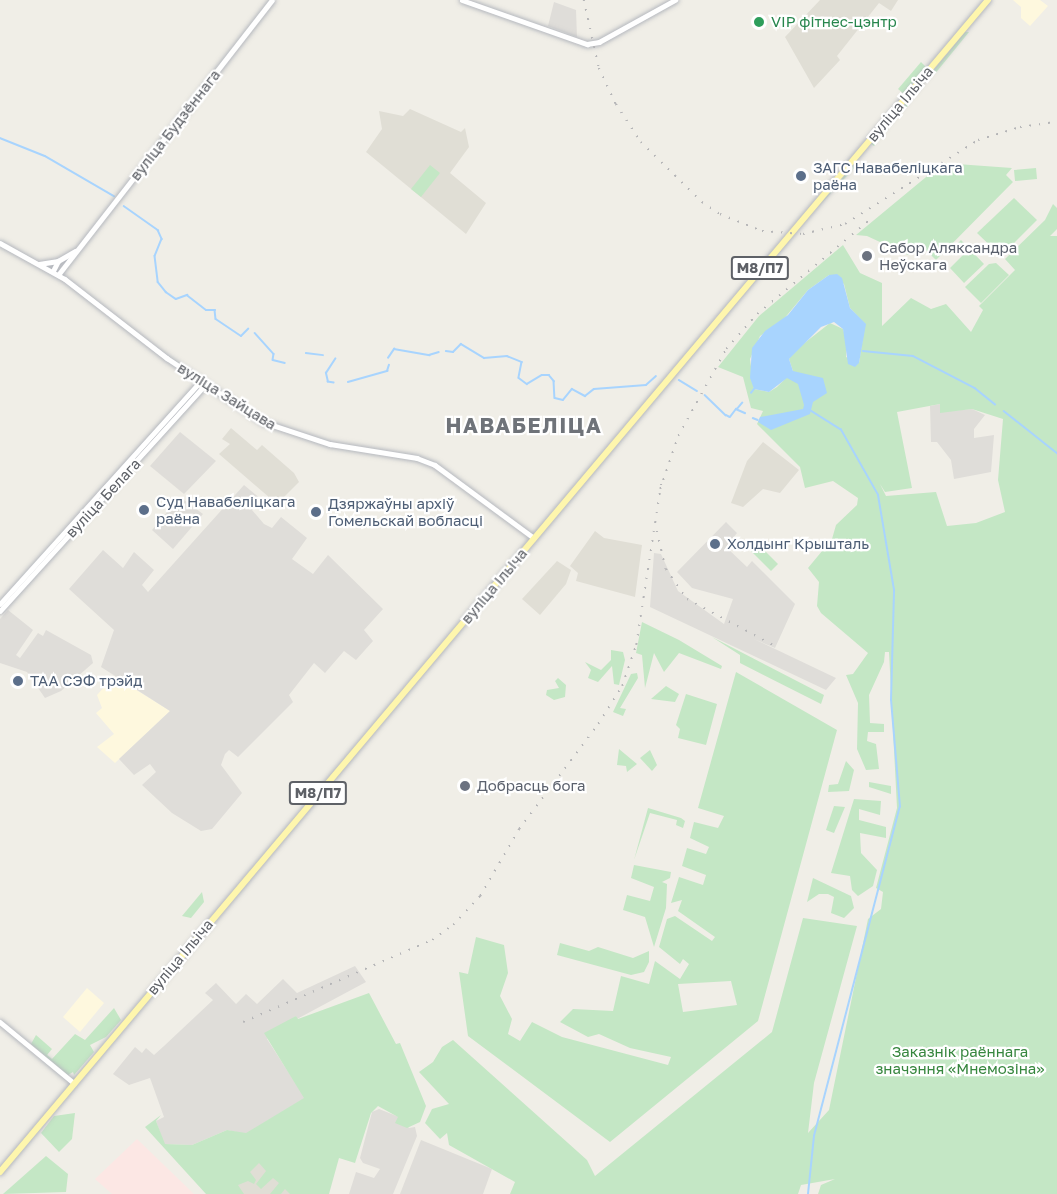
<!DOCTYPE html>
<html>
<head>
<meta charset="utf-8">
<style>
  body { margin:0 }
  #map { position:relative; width:1057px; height:1194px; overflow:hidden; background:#f0eee7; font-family:"Golos Text",sans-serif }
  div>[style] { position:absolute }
  .commercial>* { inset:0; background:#fef8de }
  .industrial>* { inset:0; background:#dfddd9 }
  .education>* { inset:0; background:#e0ded5 }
  .medical>* { inset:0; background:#fce7e4 }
  .green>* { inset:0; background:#c4e7c5 }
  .water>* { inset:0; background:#a8d4fe }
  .stream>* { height:1.5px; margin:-0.75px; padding:0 0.75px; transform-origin:0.75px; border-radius:0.75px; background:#a8d4fe }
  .roads { filter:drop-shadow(0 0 2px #b5b8be) drop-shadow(0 0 2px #b5b8be) }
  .secondary>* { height:4.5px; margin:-2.25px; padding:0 2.25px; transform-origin:2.25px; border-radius:2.25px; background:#fff }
  .primary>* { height:6px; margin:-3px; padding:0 3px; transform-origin:3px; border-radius:3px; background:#fef6ad }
  .rail>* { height:1.5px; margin-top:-0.75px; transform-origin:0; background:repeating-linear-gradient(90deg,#b5b5b7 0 1.5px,transparent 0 9.5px) }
  .dots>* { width:16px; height:16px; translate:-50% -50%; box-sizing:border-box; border:3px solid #fff; border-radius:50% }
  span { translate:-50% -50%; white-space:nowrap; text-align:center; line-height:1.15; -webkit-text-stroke:4.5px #fff; paint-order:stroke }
  .shield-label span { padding:2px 4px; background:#fff; border:2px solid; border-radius:4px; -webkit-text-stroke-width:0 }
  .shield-label { font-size:14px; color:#5e6167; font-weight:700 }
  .leisure-label { font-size:15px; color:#27864d }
  .left { translate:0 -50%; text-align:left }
  .street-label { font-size:15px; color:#5e6167 }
  .service-label { font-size:15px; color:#4e5e75 }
  .worship-label { font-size:15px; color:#5b616d }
  .park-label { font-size:15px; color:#36863e }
  .district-label { font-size:21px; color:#6f7379; font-weight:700; letter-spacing:1.5px }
</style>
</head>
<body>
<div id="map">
  <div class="commercial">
    <div style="clip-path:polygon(1013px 0,1040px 0,1048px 6px,1030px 26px,1021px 18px,1021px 7px)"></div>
    <div style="clip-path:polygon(114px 676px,170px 711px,115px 763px,97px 747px,114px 734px,96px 713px,102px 708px,97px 695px)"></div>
    <div style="clip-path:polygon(87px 988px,104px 1003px,80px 1032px,63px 1017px)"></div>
  </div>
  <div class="industrial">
    <div style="clip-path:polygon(554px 2px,576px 10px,577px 37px,548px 26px)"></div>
    <div style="clip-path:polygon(940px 404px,940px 412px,972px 409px,985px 415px,974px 429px,974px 438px,994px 435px,991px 472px,954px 479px,951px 460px,937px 442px,931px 442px,930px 406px)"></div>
    <div style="clip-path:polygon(180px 432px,216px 461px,184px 494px,150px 466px)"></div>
    <div style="clip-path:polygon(244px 485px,261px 499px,252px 510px,264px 524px,272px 528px,281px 517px,307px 538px,292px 559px,313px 574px,328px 555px,383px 609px,364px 630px,373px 641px,356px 660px,344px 651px,325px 673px,314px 663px,289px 695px,293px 702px,238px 757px,229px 750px,225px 754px,221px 765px,242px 793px,212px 829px,201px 831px,172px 813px,142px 785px,156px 772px,150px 764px,134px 775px,119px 759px,170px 711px,101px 667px,114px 630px,69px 589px,103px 550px,123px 568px,134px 552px,154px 570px,142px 585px,148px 592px)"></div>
    <div style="clip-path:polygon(180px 497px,203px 514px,173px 549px,152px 530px)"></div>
    <div style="clip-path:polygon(726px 522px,737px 533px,726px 547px,747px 567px,752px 561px,795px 604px,775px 648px,754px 639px,836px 678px,826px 690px,650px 607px,654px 553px,661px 554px,678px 591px,724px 624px,733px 599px,692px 588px,677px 572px)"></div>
    <div style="clip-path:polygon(8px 610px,33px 630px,16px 655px,20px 658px,38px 633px,43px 636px,46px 630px,91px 655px,93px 663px,61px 691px,45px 698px,27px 672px,0 663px,0 619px)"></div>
    <div style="clip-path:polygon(355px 966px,366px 982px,297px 1019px,296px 1016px,267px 1039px,305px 1098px,246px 1134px,227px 1130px,192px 1145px,164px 1144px,156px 1121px,164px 1117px,150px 1078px,129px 1085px,113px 1074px,135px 1047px,142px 1053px,146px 1048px,154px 1055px,164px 1046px,213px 1000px,205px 993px,216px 983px,236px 1004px,246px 994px,257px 1004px,283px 979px,297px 993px)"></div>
    <div style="clip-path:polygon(379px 1109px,399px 1117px,409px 1128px,415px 1127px,417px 1136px,393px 1194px,349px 1194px,356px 1172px,374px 1178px,380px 1169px,363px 1163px,360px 1158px,372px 1112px)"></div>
    <div style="clip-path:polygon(421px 1140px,492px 1169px,483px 1194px,400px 1194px)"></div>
  </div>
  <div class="education">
    <div style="clip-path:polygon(820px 0,898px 0,891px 11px,879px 3px,837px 56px,840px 60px,814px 88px,785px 37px)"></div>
    <div style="clip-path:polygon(410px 109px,461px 132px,465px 128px,469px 147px,450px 173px,486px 203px,466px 234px,366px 152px,382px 129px,379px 111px,403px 116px)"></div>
    <div style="clip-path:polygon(231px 428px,257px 450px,262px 445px,294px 473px,299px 482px,277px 504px,219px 454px,230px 444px,222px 439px)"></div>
    <div style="clip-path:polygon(763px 442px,799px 470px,780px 493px,763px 489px,743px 507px,731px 503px,747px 461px)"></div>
    <div style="clip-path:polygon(595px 531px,604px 538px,642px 545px,635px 597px,576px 581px,578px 573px,570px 566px)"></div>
    <div style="clip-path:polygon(557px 561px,571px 570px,566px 584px,540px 615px,522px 599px)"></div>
    <div style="clip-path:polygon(259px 1157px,296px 1194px,222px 1194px)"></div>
  </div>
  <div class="medical">
    <div style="clip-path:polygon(137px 1139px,194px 1194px,112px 1194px,95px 1179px)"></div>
  </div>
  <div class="green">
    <div style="clip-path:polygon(965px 32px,969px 32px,934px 75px,933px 71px)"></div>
    <div style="clip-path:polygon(921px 62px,926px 67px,904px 94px,898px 89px)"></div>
    <div style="clip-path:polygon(908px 101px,910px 103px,874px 146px,871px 144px)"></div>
    <div style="clip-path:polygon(855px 163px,857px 165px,819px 206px)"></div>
    <div style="clip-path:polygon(943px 163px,1012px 168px,1006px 175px,1013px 182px,936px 260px,925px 249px,908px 255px,867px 236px,856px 235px)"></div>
    <div style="clip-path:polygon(430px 165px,440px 173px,421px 197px,411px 189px)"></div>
    <div style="clip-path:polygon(1036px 168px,1037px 179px,1015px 181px,1014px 170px)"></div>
    <div style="clip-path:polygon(1014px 198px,1037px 220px,1001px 256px,977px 233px)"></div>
    <div style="clip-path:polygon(evenodd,1053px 204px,1057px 208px,1057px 229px,1050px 236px,1057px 236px,1057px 1194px,818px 1194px,821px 1185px,835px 1179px,801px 1185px,798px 1194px,510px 1194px,515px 1182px,449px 1145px,447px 1133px,440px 1139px,425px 1123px,432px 1109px,449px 1104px,419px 1072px,433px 1062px,442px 1047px,453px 1040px,587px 1160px,595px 1176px,772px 1032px,803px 918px,857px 926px,814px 1083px,808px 1133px,829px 1110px,868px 919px,881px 909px,883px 892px,876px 888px,897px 808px,889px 652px,885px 652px,884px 662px,869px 695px,870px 723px,884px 724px,884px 732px,868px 732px,867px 741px,876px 744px,879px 769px,866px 770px,857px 749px,858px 703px,846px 675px,853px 674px,868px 653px,821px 613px,817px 606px,819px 582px,808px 568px,832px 539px,836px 525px,857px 505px,858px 498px,833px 481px,805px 488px,800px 467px,757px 424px,763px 411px,751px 408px,743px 377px,718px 367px,759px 316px,843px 245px,860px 273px,882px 283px,882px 326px,911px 298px,931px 309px,946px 304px,971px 332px,983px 310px,979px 306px,1015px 270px,1005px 259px,1045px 220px,1053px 204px,829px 275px,844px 284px,850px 308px,865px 324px,859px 363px,846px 357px,847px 342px,843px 329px,830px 323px,793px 352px,789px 359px,793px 371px,777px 387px,769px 392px,754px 389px,750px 359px,760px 336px,783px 320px,808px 290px,829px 275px,1053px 204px,940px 404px,940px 413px,972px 409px,1003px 419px,998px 480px,1005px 512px,976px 523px,947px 526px,936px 492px,886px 496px,880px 484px,885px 492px,912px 488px,897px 412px,940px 404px)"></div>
    <div style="clip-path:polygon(961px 240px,984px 264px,964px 283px,950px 268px,963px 255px,955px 246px)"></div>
    <div style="clip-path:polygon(996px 263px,1009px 275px,981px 303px,965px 287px,989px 264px)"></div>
    <div style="clip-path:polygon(758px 544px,778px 564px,771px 571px,751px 551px)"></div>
    <div style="clip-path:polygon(642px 622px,679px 640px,722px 666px,721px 669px,679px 653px,664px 672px,654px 653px,645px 688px,642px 655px,636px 653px)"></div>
    <div style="clip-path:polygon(712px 637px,824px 695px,821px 704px,740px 663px,740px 655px)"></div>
    <div style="clip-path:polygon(611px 650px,623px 652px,625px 660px,619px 685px,614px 684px,612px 666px,598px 682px,588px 678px,591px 670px,585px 662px,601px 670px,611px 660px)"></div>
    <div style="clip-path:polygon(evenodd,736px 672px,837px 730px,758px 1021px,610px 1142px,468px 1036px,459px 972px,468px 974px,476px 937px,504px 945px,508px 973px,500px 996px,512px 1019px,508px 1034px,520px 1041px,532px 1022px,562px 1037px,668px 1065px,671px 1057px,630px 1048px,599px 1034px,588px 1037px,560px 1022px,573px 1009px,613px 1011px,621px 976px,649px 984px,655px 961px,680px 979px,689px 964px,683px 959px,680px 964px,659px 947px,667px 919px,675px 916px,712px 941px,715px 937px,678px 911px,682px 900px,671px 903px,679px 877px,703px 885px,706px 875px,682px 866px,687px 848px,706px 854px,709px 847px,690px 838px,694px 822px,718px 828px,724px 816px,698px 808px,736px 672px,731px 981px,737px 1005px,683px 1012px,678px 984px,731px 981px)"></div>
    <div style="clip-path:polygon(637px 673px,638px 678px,620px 708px,626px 709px,623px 716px,613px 712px,631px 674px)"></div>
    <div style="clip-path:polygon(558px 678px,566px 685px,565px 697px,554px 700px,546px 695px,547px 690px,559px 688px,555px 681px)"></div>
    <div style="clip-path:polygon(666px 686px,679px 694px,675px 702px,651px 699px)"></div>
    <div style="clip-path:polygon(686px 694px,717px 704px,706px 745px,678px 738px,680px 729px,676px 725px)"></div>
    <div style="clip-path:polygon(619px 749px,637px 764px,627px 772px,626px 766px,617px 765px)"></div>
    <div style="clip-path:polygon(650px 750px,657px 765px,652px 771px,640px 758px)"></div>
    <div style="clip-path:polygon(846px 761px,854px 770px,849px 791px,828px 792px,829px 785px,838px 784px)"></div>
    <div style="clip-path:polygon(869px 782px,891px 786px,891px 794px,869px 787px)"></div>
    <div style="clip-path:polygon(854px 799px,881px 801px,880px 815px,859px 809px,859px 820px,886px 827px,886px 838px,860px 833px,861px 853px,877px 870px,873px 886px,858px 896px,852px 890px,850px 876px,831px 873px)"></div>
    <div style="clip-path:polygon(834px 806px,845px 807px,834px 833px,826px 830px)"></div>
    <div style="clip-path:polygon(648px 808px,681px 818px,685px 821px,683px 828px,676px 825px,677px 820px,650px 813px,634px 860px)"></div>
    <div style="clip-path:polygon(634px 865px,671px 872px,670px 878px,662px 882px,667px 884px,666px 908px,654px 947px,645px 917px,623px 910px,627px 895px,650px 901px,654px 887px,631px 878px)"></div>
    <div style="clip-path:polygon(813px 878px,851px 896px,854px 908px,844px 918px,831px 913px,834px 897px,828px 894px,819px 894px,807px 902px)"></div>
    <div style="clip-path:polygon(202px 892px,204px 902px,191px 918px,182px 916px)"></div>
    <div style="clip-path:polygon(560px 943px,589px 951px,598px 947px,633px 958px,649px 951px,649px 962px,644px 972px,631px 975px,557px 955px)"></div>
    <div style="clip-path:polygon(369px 993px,396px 1044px,400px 1043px,426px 1106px,420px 1122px,407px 1128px,395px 1123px,398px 1117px,378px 1106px,371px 1113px,355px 1163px,339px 1158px,329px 1194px,290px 1194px,285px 1189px,281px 1194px,270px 1194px,279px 1183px,273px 1178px,261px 1189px,256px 1184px,266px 1171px,259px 1163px,250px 1172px,256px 1180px,254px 1184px,248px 1181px,238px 1185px,244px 1194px,206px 1194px,145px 1127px,161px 1115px,156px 1121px,165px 1144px,192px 1145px,227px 1130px,246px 1133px,304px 1098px,264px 1033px,296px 1016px,298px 1019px)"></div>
    <div style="clip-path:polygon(114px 1008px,121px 1020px,106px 1037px,90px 1045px,94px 1052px,74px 1075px,73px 1072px,68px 1075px,31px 1044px,36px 1035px,52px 1049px,47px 1055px,52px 1059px,75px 1034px,85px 1040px)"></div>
    <div style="clip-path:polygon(75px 1113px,72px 1139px,59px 1152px,41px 1133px,54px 1116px)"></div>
    <div style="clip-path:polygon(46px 1156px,68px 1174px,66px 1192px,3px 1194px)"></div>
  </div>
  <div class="water">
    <div style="clip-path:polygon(837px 274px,842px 278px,850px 308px,866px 324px,859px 363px,855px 367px,848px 364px,843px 329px,834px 322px,821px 327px,789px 359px,793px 371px,823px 378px,827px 393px,813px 402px,810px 414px,771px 430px,758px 422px,760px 417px,803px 409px,804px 405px,798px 384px,787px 378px,769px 392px,754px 389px,750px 378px,752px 348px,765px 331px,788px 315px,808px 290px,829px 275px)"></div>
  </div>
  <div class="stream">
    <div style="left:0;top:138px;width:48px;rotate:21.8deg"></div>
    <div style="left:45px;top:156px;width:80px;rotate:30.1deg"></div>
    <div style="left:124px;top:206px;width:42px;rotate:35.2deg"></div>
    <div style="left:158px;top:230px;width:10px;rotate:66deg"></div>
    <div style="left:162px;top:239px;width:18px;rotate:112deg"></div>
    <div style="left:155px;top:256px;width:26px;rotate:83deg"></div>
    <div style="left:158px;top:282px;width:13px;rotate:51deg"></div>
    <div style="left:166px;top:292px;width:12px;rotate:35deg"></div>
    <div style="left:176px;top:299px;width:12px;rotate:-20deg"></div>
    <div style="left:187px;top:295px;width:24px;rotate:38deg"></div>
    <div style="left:206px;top:310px;width:9px"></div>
    <div style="left:215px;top:310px;width:9px;rotate:84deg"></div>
    <div style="left:216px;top:319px;width:30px;rotate:34deg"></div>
    <div style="left:241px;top:336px;width:10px;rotate:-45deg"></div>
    <div style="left:255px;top:333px;width:28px;rotate:48deg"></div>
    <div style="left:274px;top:354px;width:6px;rotate:99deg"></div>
    <div style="left:273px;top:360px;width:12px;rotate:14deg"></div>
    <div style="left:446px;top:351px;width:7px;rotate:8deg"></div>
    <div style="left:453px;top:352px;width:11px;rotate:-45deg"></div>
    <div style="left:461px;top:344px;width:27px;rotate:31deg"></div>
    <div style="left:484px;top:358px;width:23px;rotate:-5deg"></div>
    <div style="left:507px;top:356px;width:16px;rotate:22deg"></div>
    <div style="left:522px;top:362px;width:16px;rotate:101deg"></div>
    <div style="left:519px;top:378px;width:10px;rotate:37deg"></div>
    <div style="left:527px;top:384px;width:17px;rotate:-31deg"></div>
    <div style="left:542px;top:375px;width:7px"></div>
    <div style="left:549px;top:375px;width:8px;rotate:50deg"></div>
    <div style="left:554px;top:381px;width:17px;rotate:87deg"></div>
    <div style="left:555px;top:398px;width:8px;rotate:14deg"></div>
    <div style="left:563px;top:400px;width:14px;rotate:-51deg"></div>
    <div style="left:572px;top:389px;width:15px;rotate:28deg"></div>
    <div style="left:585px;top:396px;width:11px;rotate:-38deg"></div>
    <div style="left:594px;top:389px;width:52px;rotate:-4.4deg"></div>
    <div style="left:646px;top:385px;width:13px;rotate:-42deg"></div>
    <div style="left:863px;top:351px;width:50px;rotate:5.7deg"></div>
    <div style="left:913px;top:356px;width:70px;rotate:27.3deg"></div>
    <div style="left:975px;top:388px;width:26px;rotate:39deg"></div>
    <div style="left:306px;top:353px;width:17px;rotate:7deg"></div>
    <div style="left:388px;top:358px;width:11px;rotate:-56deg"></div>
    <div style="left:394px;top:349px;width:36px;rotate:10deg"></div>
    <div style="left:429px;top:355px;width:10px;rotate:-17deg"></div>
    <div style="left:679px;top:380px;width:21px;rotate:31deg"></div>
    <div style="left:348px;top:382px;width:41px;rotate:-15.8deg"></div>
    <div style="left:387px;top:371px;width:6px;rotate:-72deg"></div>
    <div style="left:334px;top:383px;width:6px;rotate:-171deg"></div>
    <div style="left:328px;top:382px;width:9px;rotate:-103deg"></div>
    <div style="left:326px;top:373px;width:17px;rotate:-57deg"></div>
    <div style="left:751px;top:393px;width:5px;rotate:-53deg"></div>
    <div style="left:705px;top:395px;width:29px;rotate:44deg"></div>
    <div style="left:726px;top:415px;width:4px;rotate:27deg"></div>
    <div style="left:730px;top:417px;width:10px;rotate:-53deg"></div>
    <div style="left:736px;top:409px;width:10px;rotate:24deg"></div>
    <div style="left:737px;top:409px;width:8px;rotate:-50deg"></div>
    <div style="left:1004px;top:411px;width:68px;rotate:38.4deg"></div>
    <div style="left:753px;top:418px;width:5px;rotate:22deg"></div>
    <div style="left:808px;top:1194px;width:58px;rotate:-84.1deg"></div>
    <div style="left:814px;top:1136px;width:340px;rotate:-75.4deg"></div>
    <div style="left:900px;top:807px;width:107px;rotate:-94.8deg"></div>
    <div style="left:891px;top:700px;width:110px;rotate:-88.4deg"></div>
    <div style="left:894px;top:590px;width:96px;rotate:-99.6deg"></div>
    <div style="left:878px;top:495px;width:75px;rotate:-119.6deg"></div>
    <div style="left:841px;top:430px;width:36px;rotate:-148deg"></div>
  </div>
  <div class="roads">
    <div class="secondary">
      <div style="left:462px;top:0;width:133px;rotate:19.4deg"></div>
      <div style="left:587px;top:44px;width:12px;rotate:-9deg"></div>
      <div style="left:599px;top:42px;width:87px;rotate:-28.9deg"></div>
      <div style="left:0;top:243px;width:74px;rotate:29deg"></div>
      <div style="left:65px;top:279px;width:129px;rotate:37.8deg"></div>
      <div style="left:167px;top:358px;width:115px;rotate:33.7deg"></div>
      <div style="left:263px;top:422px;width:71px;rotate:18.2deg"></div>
      <div style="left:330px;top:444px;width:88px;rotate:9.1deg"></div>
      <div style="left:417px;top:458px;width:19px;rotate:21deg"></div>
      <div style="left:435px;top:465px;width:123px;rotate:36.4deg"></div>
      <div style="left:39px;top:264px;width:19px;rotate:-9deg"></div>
      <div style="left:53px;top:271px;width:11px;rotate:-63deg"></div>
      <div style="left:58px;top:261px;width:20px;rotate:-30deg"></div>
      <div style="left:58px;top:275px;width:348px;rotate:-52.1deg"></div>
      <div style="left:0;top:604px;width:299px;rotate:-48deg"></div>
      <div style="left:0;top:611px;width:305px;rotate:-47.8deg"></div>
      <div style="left:0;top:1022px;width:96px;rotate:39.5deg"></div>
    </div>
    <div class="primary">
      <div style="left:0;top:1172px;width:1533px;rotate:-49.87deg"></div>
    </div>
  </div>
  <div class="rail">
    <div style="left:584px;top:0;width:70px;rotate:77.6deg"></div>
    <div style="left:599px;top:68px;width:40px;rotate:65deg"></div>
    <div style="left:616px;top:104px;width:45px;rotate:56.7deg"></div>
    <div style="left:641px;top:142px;width:86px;rotate:44.5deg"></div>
    <div style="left:702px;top:202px;width:22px;rotate:34deg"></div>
    <div style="left:720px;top:214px;width:45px;rotate:22deg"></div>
    <div style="left:762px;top:231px;width:41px;rotate:4.2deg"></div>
    <div style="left:803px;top:234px;width:43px;rotate:-13.4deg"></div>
    <div style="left:845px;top:224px;width:157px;rotate:-32.3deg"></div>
    <div style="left:978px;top:140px;width:44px;rotate:-17.2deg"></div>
    <div style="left:1020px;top:127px;width:37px;rotate:-8deg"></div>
    <div style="left:660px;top:489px;width:56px;rotate:-71.2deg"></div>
    <div style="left:678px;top:436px;width:99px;rotate:-61.1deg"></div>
    <div style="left:726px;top:349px;width:47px;rotate:-48.5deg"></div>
    <div style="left:757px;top:314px;width:151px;rotate:-39.9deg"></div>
    <div style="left:657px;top:531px;width:39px;rotate:77deg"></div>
    <div style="left:666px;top:569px;width:37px;rotate:55deg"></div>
    <div style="left:687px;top:599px;width:100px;rotate:28.1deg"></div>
    <div style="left:243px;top:1022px;width:206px;rotate:-23.5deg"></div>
    <div style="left:432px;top:940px;width:26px;rotate:-36deg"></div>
    <div style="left:453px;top:925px;width:40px;rotate:-47deg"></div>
    <div style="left:480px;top:896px;width:78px;rotate:-59.8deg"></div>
    <div style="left:519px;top:829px;width:131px;rotate:-53deg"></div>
    <div style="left:598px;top:724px;width:45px;rotate:-57.7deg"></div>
    <div style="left:622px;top:686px;width:43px;rotate:-71.1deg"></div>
    <div style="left:636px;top:645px;width:164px;rotate:-81.2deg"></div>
  </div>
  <div class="dots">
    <div style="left:759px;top:22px;background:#2e9e5b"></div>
    <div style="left:801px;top:176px;background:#5c6f8a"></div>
    <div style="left:867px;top:256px;background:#6b7280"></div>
    <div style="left:144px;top:510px;background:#5c6f8a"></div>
    <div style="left:316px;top:512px;background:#5c6f8a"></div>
    <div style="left:715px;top:544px;background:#5c6f8a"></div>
    <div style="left:18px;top:681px;background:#5c6f8a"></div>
    <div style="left:465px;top:786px;background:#6b7280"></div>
  </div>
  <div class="shield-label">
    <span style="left:760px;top:268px">М8/П7</span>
    <span style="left:318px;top:793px">М8/П7</span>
  </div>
  <div class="leisure-label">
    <span class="left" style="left:771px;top:22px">VIP фітнес-цэнтр</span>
  </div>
  <div class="street-label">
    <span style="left:900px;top:104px;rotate:-50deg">вуліца Ільіча</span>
    <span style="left:175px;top:125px;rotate:-52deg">вуліца Будзённага</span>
    <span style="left:227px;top:396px;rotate:32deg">вуліца Зайцава</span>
    <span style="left:103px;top:498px;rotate:-47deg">вуліца Белага</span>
    <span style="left:494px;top:586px;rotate:-50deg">вуліца Ільіча</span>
    <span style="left:180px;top:957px;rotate:-50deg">вуліца Ільіча</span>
  </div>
  <div class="service-label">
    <span class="left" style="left:813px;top:176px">ЗАГС Навабеліцкага<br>раёна</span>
    <span class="left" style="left:156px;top:510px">Суд Навабеліцкага<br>раёна</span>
    <span class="left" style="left:328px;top:512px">Дзяржаўны архіў<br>Гомельскай вобласці</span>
    <span class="left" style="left:727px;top:544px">Холдынг Крышталь</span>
    <span class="left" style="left:30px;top:681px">ТАА СЭФ трэйд</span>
  </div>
  <div class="worship-label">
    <span class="left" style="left:879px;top:256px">Сабор Аляксандра<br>Неўскага</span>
    <span class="left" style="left:477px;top:786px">Добрасць бога</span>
  </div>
  <div class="park-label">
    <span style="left:960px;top:1060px">Заказнік раённага<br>значэння «Мнемозіна»</span>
  </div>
  <div class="district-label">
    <span style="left:524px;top:425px">НАВАБЕЛІЦА</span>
  </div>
</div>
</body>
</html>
